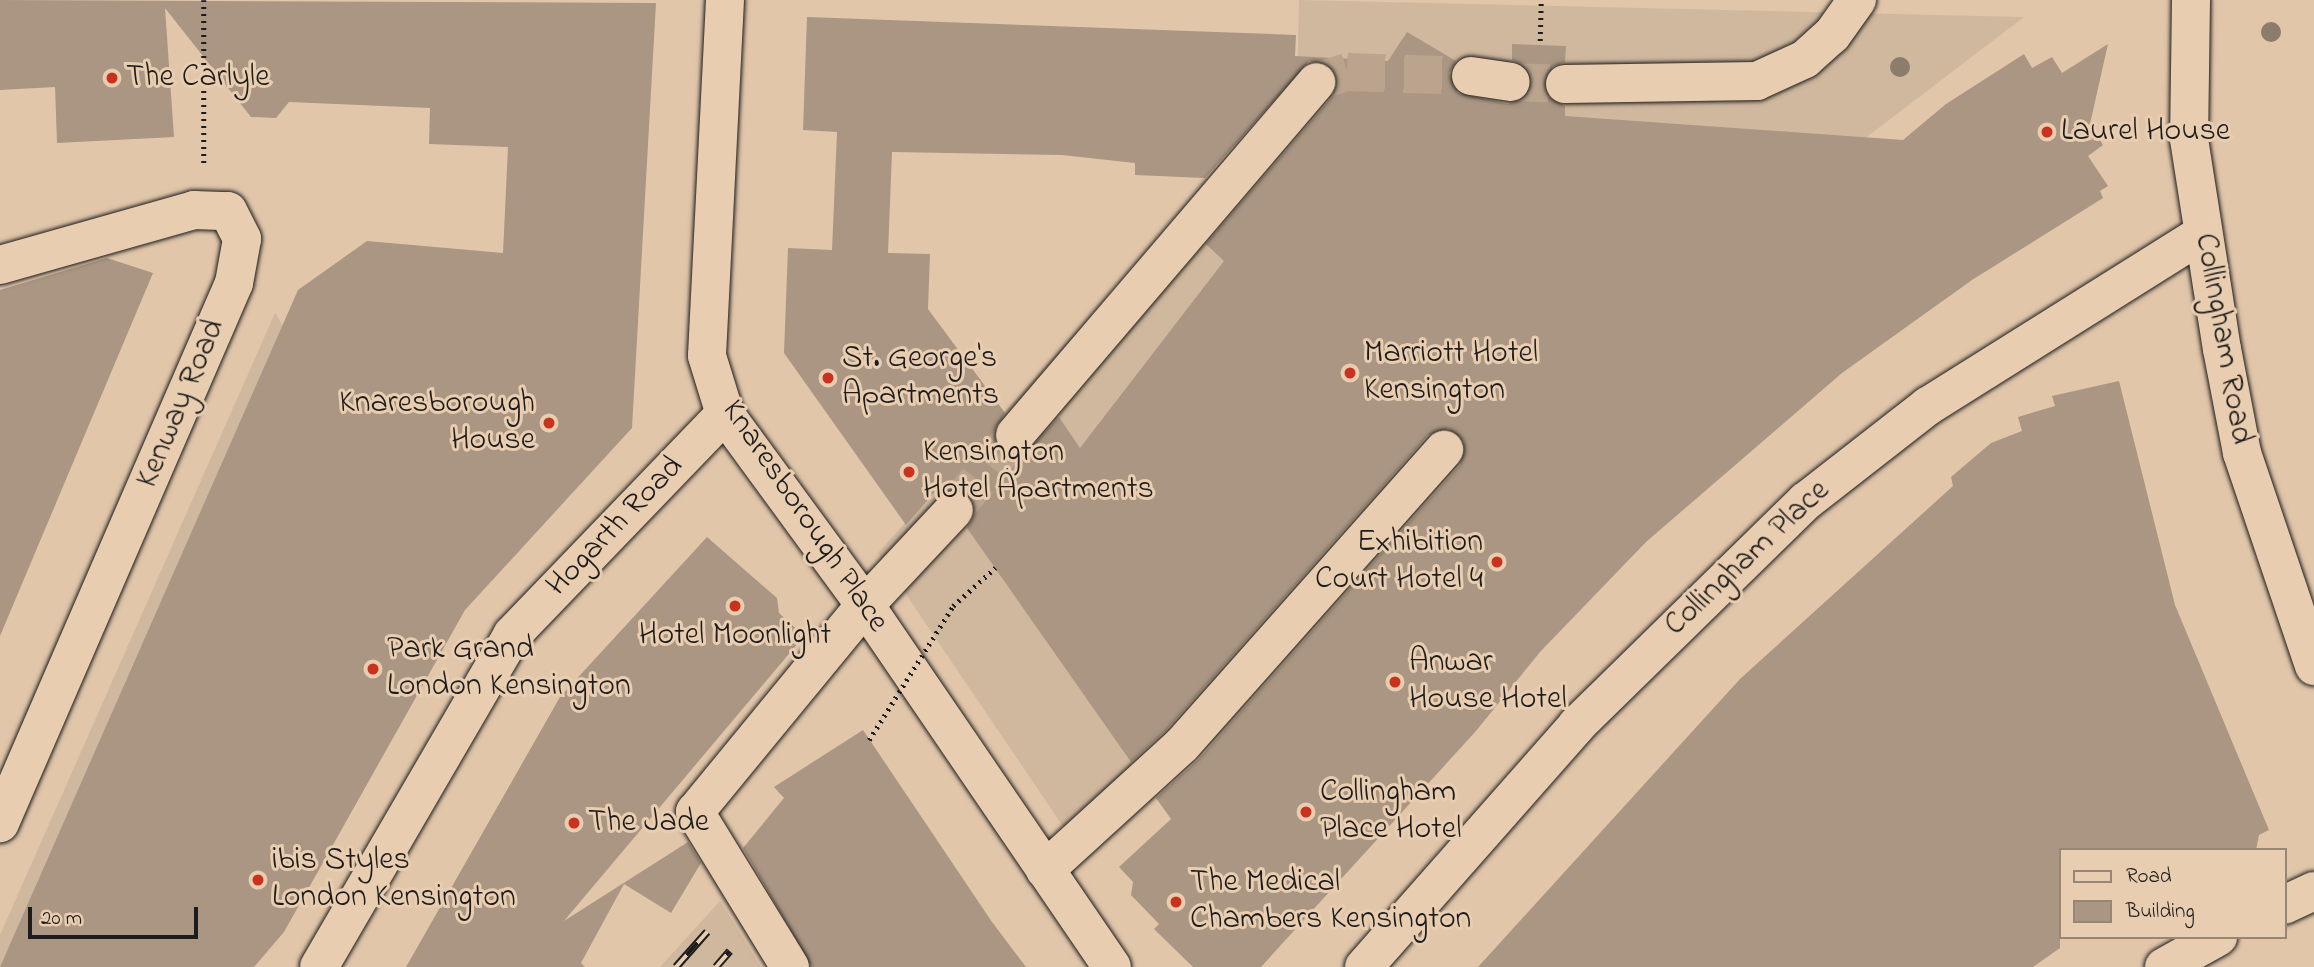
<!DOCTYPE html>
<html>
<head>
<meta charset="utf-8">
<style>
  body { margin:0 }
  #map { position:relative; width:2314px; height:967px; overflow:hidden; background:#e1c6aa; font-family:"Indie Flower",sans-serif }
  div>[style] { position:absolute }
  .built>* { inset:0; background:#d0b89e }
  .building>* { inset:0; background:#aa9682 }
  .minor-tunnel>* { height:38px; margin-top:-19px; transform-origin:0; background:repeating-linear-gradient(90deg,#baa48e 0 38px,transparent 0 57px) }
  .path>* { height:4.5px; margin-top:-2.25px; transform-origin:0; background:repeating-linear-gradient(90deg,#1c1c1c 0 2px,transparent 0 7px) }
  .roads { filter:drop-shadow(0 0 2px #1c1c1c) drop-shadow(0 0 2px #1c1c1c) }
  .minor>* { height:38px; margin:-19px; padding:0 19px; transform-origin:19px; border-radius:19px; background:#e9cdb0 }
  .rail>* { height:8px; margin-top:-4px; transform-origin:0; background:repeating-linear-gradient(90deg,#e9cdb0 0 16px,#1c1c1c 0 32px); box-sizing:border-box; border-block:2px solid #1c1c1c }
  .path-bridge>* { height:4.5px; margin-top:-2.25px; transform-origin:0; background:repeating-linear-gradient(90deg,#1c1c1c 0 2px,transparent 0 7px) }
  .trees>* { width:20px; height:20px; margin:-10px; border-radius:50%; background:#8b7c6c }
  .dots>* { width:19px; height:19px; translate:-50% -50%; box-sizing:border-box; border:4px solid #e9cdb0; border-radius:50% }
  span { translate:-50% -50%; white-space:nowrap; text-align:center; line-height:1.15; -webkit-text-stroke:6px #e9cdb0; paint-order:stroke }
  .poi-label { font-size:32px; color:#1c1c1c }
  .left { translate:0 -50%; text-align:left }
  .right { translate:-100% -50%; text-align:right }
  .street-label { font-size:32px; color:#1c1c1c }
  .legend { position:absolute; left:2059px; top:848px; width:228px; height:91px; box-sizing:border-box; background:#e9cdb0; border:2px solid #978675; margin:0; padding:9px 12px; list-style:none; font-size:21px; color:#1c1c1c }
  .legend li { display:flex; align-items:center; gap:14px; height:35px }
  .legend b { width:35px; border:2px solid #978675 }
  .scale { position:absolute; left:28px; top:907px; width:170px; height:32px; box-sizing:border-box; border:4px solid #1c1c1c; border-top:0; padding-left:9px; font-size:21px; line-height:24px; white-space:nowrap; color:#1c1c1c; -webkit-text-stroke:5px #e9cdb0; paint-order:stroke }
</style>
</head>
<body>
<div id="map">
  <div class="built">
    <div style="clip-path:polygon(1299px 0,2024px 17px,1615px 329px,1404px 535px,1213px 742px,1081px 853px,878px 553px,1297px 86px)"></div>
    <div style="clip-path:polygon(275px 313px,326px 395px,0 967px,0 935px)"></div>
    <div style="clip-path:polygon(720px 901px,761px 967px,660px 967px)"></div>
  </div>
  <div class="building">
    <div style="clip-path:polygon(0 0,656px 3px,632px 428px,465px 610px,284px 932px,254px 967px,0 967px,298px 290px,367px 241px,503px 253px,508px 147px,429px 144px,430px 108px,289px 102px,276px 118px,251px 117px,165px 8px,174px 137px,57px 143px,55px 87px,0 90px)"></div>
    <div style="clip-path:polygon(evenodd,807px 17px,1296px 35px,1295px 56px,1388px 61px,1407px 32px,1456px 61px,1449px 73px,1458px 93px,1508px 104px,1528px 96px,1533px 85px,1525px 65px,1512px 60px,1512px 44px,1566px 46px,1565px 62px,1553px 66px,1543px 84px,1547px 96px,1565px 106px,1565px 116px,1903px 140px,1946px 104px,2024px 54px,2032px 68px,2052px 57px,2062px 73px,2108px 44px,2090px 124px,2103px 145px,2088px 156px,2108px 186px,2100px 191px,2103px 198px,1972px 280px,1842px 373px,1646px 542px,1540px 652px,1476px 731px,1261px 967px,1193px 967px,1154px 929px,1159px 924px,1131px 895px,1133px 882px,1119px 867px,1171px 819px,1156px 798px,1198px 760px,1460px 465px,1464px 442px,1448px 429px,1428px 435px,1166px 730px,1131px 762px,967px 528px,975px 514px,969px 495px,938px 488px,906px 525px,784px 353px,788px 248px,832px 250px,837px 132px,803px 130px,807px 17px,1309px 61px,1330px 65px,1336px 74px,1333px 96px,1206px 244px,1224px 261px,1080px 448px,1059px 417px,1023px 455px,1001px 452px,993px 432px,1005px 413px,928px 309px,930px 254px,888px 253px,892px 152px,1062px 155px,1135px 163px,1135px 175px,1205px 178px,1309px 61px)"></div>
    <div style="clip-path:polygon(107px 258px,153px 273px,0 636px,0 290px)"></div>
    <div style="clip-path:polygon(2119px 381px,2175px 605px,2269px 830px,2259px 835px,2256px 850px,2060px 850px,2060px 948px,2033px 967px,1478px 967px,1740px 679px,1953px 486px,1951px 477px,1991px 443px,2022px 431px,2018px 417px,2055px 406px,2052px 396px)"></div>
    <div style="clip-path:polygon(707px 537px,777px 598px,779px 613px,804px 636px,564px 921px,688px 842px,701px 863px,671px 913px,624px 884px,581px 963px,585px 967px,406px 967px,560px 697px)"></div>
    <div style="clip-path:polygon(863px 730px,992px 922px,1026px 967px,812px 967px,743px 848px,784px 798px,774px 787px)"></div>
  </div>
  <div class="minor-tunnel">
    <div style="left:1316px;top:82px;width:33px;rotate:-18deg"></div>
    <div style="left:1347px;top:72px;width:124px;rotate:1.8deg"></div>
    <div style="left:1511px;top:82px;width:54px;rotate:2.1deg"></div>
    <div style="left:954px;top:510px;width:97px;rotate:-50.9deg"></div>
  </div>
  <div class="path">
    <div style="left:204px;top:0;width:163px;rotate:90deg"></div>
    <div style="left:1540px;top:41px;width:41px;rotate:-88.6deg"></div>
  </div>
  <div class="roads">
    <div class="minor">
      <div style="left:725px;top:0;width:356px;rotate:92.9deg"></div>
      <div style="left:707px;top:356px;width:61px;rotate:72.8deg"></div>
      <div style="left:725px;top:414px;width:237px;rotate:53.8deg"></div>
      <div style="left:865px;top:605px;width:438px;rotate:55.7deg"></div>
      <div style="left:2191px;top:0;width:139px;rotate:90.8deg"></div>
      <div style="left:2189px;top:139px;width:213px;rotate:81.1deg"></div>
      <div style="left:2222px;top:349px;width:106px;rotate:79.1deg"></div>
      <div style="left:2242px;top:453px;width:225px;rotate:71.3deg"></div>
      <div style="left:1471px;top:76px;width:40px;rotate:8.5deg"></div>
      <div style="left:1565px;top:84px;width:192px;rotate:-0.9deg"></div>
      <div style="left:1757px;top:81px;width:53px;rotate:-24.6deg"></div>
      <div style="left:1805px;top:59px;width:36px;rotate:-42deg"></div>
      <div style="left:1832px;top:35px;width:43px;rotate:-54.5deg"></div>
      <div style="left:0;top:265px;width:202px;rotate:-15.8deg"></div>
      <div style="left:194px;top:210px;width:34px;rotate:2deg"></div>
      <div style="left:228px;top:211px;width:31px;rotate:63deg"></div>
      <div style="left:242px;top:239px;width:45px;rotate:100.3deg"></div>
      <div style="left:234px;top:283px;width:589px;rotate:113.43deg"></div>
      <div style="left:1015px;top:435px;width:464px;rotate:-49.5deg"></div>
      <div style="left:1045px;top:870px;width:185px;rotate:-42.4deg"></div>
      <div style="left:1182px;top:745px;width:395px;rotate:-48.4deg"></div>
      <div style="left:2284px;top:905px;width:33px;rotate:-25deg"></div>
      <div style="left:319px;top:967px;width:384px;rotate:-59.8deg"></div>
      <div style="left:512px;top:635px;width:307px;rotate:-46.1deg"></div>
      <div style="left:790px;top:967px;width:182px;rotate:-121.5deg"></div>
      <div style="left:695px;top:812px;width:268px;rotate:-50.6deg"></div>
      <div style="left:865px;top:605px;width:130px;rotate:-46.9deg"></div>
      <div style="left:1364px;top:967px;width:322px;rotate:-48.6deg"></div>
      <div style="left:1577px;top:725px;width:320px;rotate:-44.4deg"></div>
      <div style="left:1806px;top:501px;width:155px;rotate:-37.9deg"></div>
      <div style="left:1928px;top:406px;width:324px;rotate:-32.1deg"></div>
      <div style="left:2164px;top:967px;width:62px;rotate:-29.1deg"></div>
    </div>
  </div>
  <div class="rail">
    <div style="left:676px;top:967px;width:47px;rotate:-48.5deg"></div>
    <div style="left:716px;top:967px;width:21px;rotate:-49deg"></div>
  </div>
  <div class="path-bridge">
    <div style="left:869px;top:740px;width:158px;rotate:-57.9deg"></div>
    <div style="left:953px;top:606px;width:57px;rotate:-42.1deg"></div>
  </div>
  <div class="trees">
    <div style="left:2271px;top:32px"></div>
    <div style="left:1900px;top:67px"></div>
  </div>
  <div class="dots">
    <div style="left:112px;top:78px;background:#c8321e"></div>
    <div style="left:2047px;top:132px;background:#c8321e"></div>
    <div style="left:1350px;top:373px;background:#c8321e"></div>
    <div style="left:828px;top:378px;background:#c8321e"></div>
    <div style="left:549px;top:423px;background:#c8321e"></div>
    <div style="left:909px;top:472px;background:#c8321e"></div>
    <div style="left:1497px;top:562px;background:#c8321e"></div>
    <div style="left:735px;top:606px;background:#c8321e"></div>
    <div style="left:373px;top:669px;background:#c8321e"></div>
    <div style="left:1395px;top:682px;background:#c8321e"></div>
    <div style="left:1306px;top:812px;background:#c8321e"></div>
    <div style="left:574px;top:823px;background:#c8321e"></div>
    <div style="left:258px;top:880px;background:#c8321e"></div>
    <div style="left:1176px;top:902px;background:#c8321e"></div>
  </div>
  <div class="poi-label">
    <span class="left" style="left:126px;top:78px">The Carlyle</span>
    <span class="left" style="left:2061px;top:132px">Laurel House</span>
    <span class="left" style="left:1364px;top:373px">Marriott Hotel<br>Kensington</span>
    <span class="left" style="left:842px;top:378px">St. George's<br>Apartments</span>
    <span class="right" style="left:535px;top:423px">Knaresborough<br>House</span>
    <span class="left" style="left:923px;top:472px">Kensington<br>Hotel Apartments</span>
    <span class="right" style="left:1483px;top:562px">Exhibition<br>Court Hotel 4</span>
    <span style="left:735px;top:636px">Hotel Moonlight</span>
    <span class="left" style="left:387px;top:669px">Park Grand<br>London Kensington</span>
    <span class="left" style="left:1409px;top:682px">Anwar<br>House Hotel</span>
    <span class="left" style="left:1320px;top:812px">Collingham<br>Place Hotel</span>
    <span class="left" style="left:588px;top:823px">The Jade</span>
    <span class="left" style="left:272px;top:880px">ibis Styles<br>London Kensington</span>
    <span class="left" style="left:1190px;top:902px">The Medical<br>Chambers Kensington</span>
  </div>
  <div class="street-label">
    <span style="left:2222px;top:339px;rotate:80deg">Collingham Road</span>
    <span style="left:182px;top:404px;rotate:-67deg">Kenway Road</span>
    <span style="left:804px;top:517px;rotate:56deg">Knaresborough Place</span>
    <span style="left:616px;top:527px;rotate:-46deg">Hogarth Road</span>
    <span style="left:1748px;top:559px;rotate:-43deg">Collingham Place</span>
  </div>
  <ul class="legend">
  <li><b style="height:9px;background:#e9cdb0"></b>Road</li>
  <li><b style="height:19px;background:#aa9682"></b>Building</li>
  </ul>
  <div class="scale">20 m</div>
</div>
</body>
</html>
